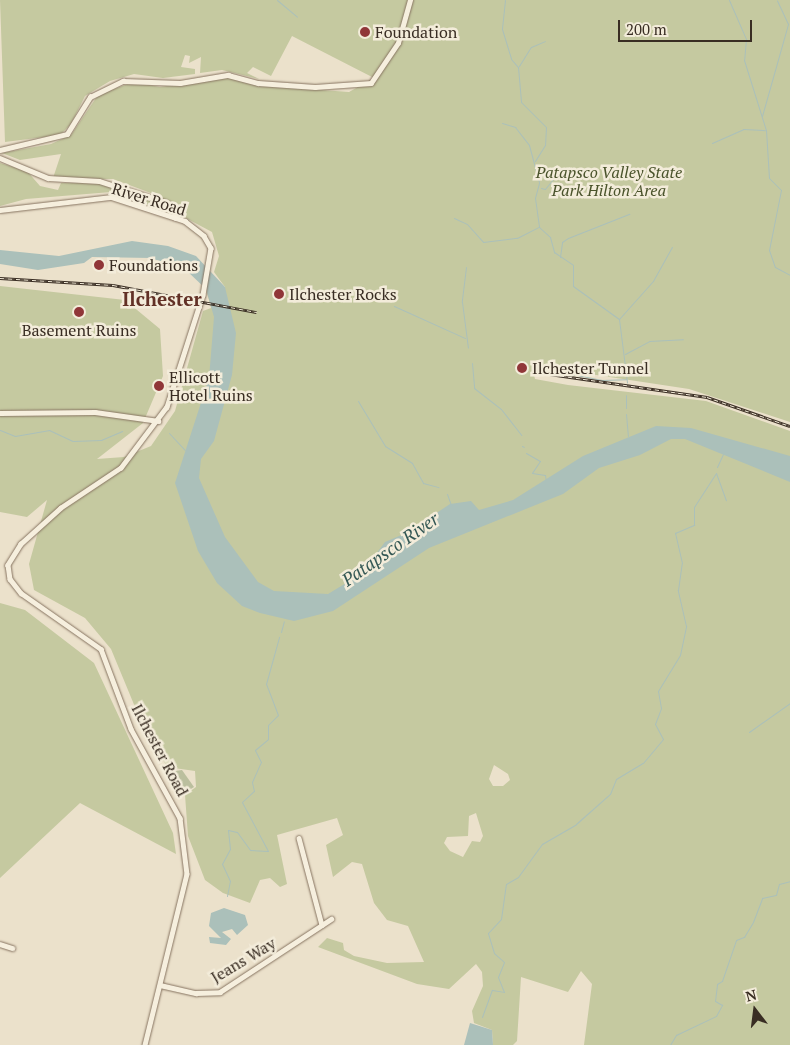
<!DOCTYPE html>
<html>
<head>
<meta charset="utf-8">
<style>
  body { margin:0 }
  #map { position:relative; width:790px; height:1045px; overflow:hidden; background:#ebe1cb; font-family:"PT Serif",serif }
  div>[style] { position:absolute }
  .green>* { inset:0; background:#c5c9a0 }
  .cemetery>* { inset:0; background:#bbbf9e }
  .water>* { inset:0; background:#abc0ba }
  .stream>* { height:1px; margin:-0.5px; padding:0 0.5px; transform-origin:0.5px; border-radius:0.5px; background:#abc0ba }
  .roads { filter:drop-shadow(0 0 1px #877461) drop-shadow(0 0 1px #877461) }
  .minor>* { height:4.5px; margin:-2.25px; padding:0 2.25px; transform-origin:2.25px; border-radius:2.25px; background:#f6efde }
  .rail>* { height:3px; margin-top:-1.5px; transform-origin:0; background:repeating-linear-gradient(90deg,#f3ecda 0 4px,#392d23 0 8px); box-sizing:border-box; border-block:1px solid #392d23 }
  .dots>* { width:14px; height:14px; translate:-50% -50%; box-sizing:border-box; border:2px solid #f3ecda; border-radius:50% }
  span { translate:-50% -50%; white-space:nowrap; text-align:center; line-height:1.15; -webkit-text-stroke:5px #f3ecda; paint-order:stroke }
  .poi-label { font-size:16px; color:#392d23 }
  .left { translate:0 -50%; text-align:left }
  .park-label { font-size:16px; color:#4a532b; font-style:italic }
  .street-label { font-size:16px; color:#392d23 }
  .water-label { font-size:18px; color:#335754; font-style:italic }
  .quarter-label { font-size:19px; color:#623126; font-weight:700 }
  .north { position:absolute; left:730px; top:985px; width:50px; height:50px; -webkit-text-stroke:4px #f3ecda; paint-order:stroke; rotate:345deg; font-size:14px; font-weight:700; line-height:20px; text-align:center; color:#392d23 }
  .north::after { content:''; display:block; margin:auto; width:18px; height:22px; background:#392d23; clip-path:polygon(50% 0,100% 100%,50% 72%,0 100%) }
  .scale { position:absolute; left:618px; top:20px; width:134px; height:22px; box-sizing:border-box; border:2px solid #392d23; border-top:0; padding-left:6px; font-size:15px; line-height:18px; white-space:nowrap; color:#392d23; -webkit-text-stroke:4px #f3ecda; paint-order:stroke }
</style>
</head>
<body>
<div id="map">
  <div class="green">
    <div style="clip-path:polygon(evenodd,0 0,790px 0,790px 422px,689px 389px,537px 366px,534px 375px,535px 379px,568px 385px,706px 401px,790px 431px,790px 1045px,584px 1045px,592px 984px,581px 971px,568px 992px,521px 977px,517px 1041px,513px 1045px,493px 1045px,492px 1030px,474px 1023px,472px 1011px,483px 986px,482px 972px,476px 964px,449px 989px,417px 984px,318px 947px,327px 938px,343px 943px,344px 950px,354px 956px,387px 963px,424px 962px,408px 926px,387px 920px,374px 903px,362px 864px,352px 862px,333px 877px,326px 845px,343px 835px,337px 818px,277px 835px,287px 884px,280px 887px,270px 878px,260px 880px,250px 903px,223px 893px,205px 880px,188px 836px,185px 795px,196px 787px,195px 771px,167px 767px,140px 719px,111px 649px,85px 618px,34px 590px,29px 564px,47px 500px,27px 517px,0 512px,0 286px,125px 300px,160px 329px,163px 376px,143px 423px,97px 459px,124px 457px,151px 446px,175px 411px,203px 311px,211px 308px,206px 289px,225px 287px,214px 272px,219px 256px,212px 232px,182px 216px,159px 196px,113px 179px,53px 178px,61px 154px,20px 160px,2px 153px,51px 144px,71px 135px,98px 95px,133px 82px,160px 87px,227px 77px,266px 86px,349px 92px,374px 78px,292px 36px,271px 76px,253px 67px,247px 73px,259px 79px,222px 70px,200px 73px,201px 57px,189px 63px,190px 56px,185px 55px,181px 67px,195px 69px,195px 74px,163px 78px,134px 74px,110px 81px,85px 96px,71px 124px,60px 135px,5px 142px,0 0,494px 765px,508px 774px,510px 780px,503px 786px,493px 786px,489px 779px,494px 765px,0 0,476px 813px,483px 836px,480px 842px,472px 841px,463px 857px,450px 851px,444px 843px,447px 837px,468px 836px,469px 816px,476px 813px)"></div>
    <div style="clip-path:polygon(0 163px,27px 171px,40px 186px,58px 190px,61px 183px,97px 182px,164px 204px,173px 213px,111px 192px,26px 199px,0 206px)"></div>
    <div style="clip-path:polygon(0 603px,25px 610px,94px 663px,173px 833px,176px 854px,80px 803px,0 878px)"></div>
  </div>
  <div class="cemetery">
    <div style="clip-path:polygon(182px 770px,194px 787px,181px 795px,168px 772px)"></div>
  </div>
  <div class="water">
    <div style="clip-path:polygon(132px 241px,168px 246px,196px 256px,225px 287px,236px 333px,232px 375px,214px 441px,201px 459px,199px 478px,225px 537px,258px 582px,274px 591px,328px 594px,361px 574px,385px 542px,432px 522px,432px 516px,450px 504px,471px 501px,479px 510px,513px 500px,583px 456px,656px 426px,691px 428px,790px 456px,790px 482px,685px 439px,671px 439px,640px 455px,599px 468px,563px 494px,429px 548px,333px 611px,294px 621px,260px 613px,242px 606px,217px 583px,198px 551px,175px 483px,209px 378px,214px 317px,206px 289px,187px 271px,151px 258px,92px 257px,84px 263px,38px 270px,0 264px,0 250px,59px 256px)"></div>
    <div style="clip-path:polygon(224px 908px,245px 915px,248px 925px,237px 935px,232px 929px,222px 932px,231px 939px,226px 945px,210px 943px,209px 937px,221px 938px,209px 926px,211px 913px)"></div>
    <div style="clip-path:polygon(470px 1023px,492px 1030px,493px 1045px,464px 1045px)"></div>
  </div>
  <div class="stream">
    <div style="left:277px;top:0;width:26px;rotate:40deg"></div>
    <div style="left:505px;top:0;width:29px;rotate:96deg"></div>
    <div style="left:502px;top:29px;width:31px;rotate:73deg"></div>
    <div style="left:511px;top:59px;width:11px;rotate:49deg"></div>
    <div style="left:518px;top:67px;width:35px;rotate:85deg"></div>
    <div style="left:521px;top:102px;width:35px;rotate:45deg"></div>
    <div style="left:546px;top:127px;width:18px;rotate:93deg"></div>
    <div style="left:545px;top:145px;width:19px;rotate:122deg"></div>
    <div style="left:729px;top:0;width:43px;rotate:66.4deg"></div>
    <div style="left:746px;top:39px;width:21px;rotate:95deg"></div>
    <div style="left:744px;top:60px;width:73px;rotate:72.6deg"></div>
    <div style="left:766px;top:130px;width:48px;rotate:86.4deg"></div>
    <div style="left:769px;top:178px;width:17px;rotate:45deg"></div>
    <div style="left:781px;top:190px;width:61px;rotate:101.3deg"></div>
    <div style="left:769px;top:250px;width:18px;rotate:71deg"></div>
    <div style="left:775px;top:267px;width:17px;rotate:28deg"></div>
    <div style="left:519px;top:66px;width:22px;rotate:-58deg"></div>
    <div style="left:531px;top:47px;width:15px;rotate:-23deg"></div>
    <div style="left:762px;top:116px;width:96px;rotate:-74.2deg"></div>
    <div style="left:788px;top:24px;width:26px;rotate:-115deg"></div>
    <div style="left:502px;top:123px;width:14px;rotate:17deg"></div>
    <div style="left:515px;top:127px;width:23px;rotate:52deg"></div>
    <div style="left:529px;top:145px;width:39px;rotate:75deg"></div>
    <div style="left:539px;top:183px;width:16px;rotate:105deg"></div>
    <div style="left:535px;top:198px;width:29px;rotate:82deg"></div>
    <div style="left:539px;top:227px;width:15px;rotate:42deg"></div>
    <div style="left:550px;top:237px;width:16px;rotate:75deg"></div>
    <div style="left:554px;top:252px;width:23px;rotate:34deg"></div>
    <div style="left:573px;top:265px;width:21px;rotate:90deg"></div>
    <div style="left:573px;top:286px;width:57px;rotate:35.7deg"></div>
    <div style="left:619px;top:319px;width:64px;rotate:82.8deg"></div>
    <div style="left:712px;top:143px;width:34px;rotate:-24deg"></div>
    <div style="left:743px;top:129px;width:22px;rotate:3deg"></div>
    <div style="left:541px;top:188px;width:4px;rotate:14deg"></div>
    <div style="left:545px;top:189px;width:27px;rotate:-51deg"></div>
    <div style="left:562px;top:168px;width:8px;rotate:50deg"></div>
    <div style="left:567px;top:174px;width:16px;rotate:4deg"></div>
    <div style="left:454px;top:218px;width:14px;rotate:25deg"></div>
    <div style="left:467px;top:224px;width:24px;rotate:48deg"></div>
    <div style="left:483px;top:242px;width:34px;rotate:-7deg"></div>
    <div style="left:517px;top:238px;width:25px;rotate:-27deg"></div>
    <div style="left:560px;top:257px;width:15px;rotate:-82deg"></div>
    <div style="left:562px;top:242px;width:7px;rotate:-34deg"></div>
    <div style="left:568px;top:238px;width:66px;rotate:-21.5deg"></div>
    <div style="left:466px;top:267px;width:35px;rotate:97deg"></div>
    <div style="left:462px;top:302px;width:46px;rotate:82.6deg"></div>
    <div style="left:394px;top:306px;width:78px;rotate:24.3deg"></div>
    <div style="left:619px;top:319px;width:51px;rotate:-48.2deg"></div>
    <div style="left:653px;top:281px;width:39px;rotate:-61deg"></div>
    <div style="left:625px;top:354px;width:27px;rotate:-28deg"></div>
    <div style="left:649px;top:341px;width:34px;rotate:-3deg"></div>
    <div style="left:472px;top:363px;width:25px;rotate:85deg"></div>
    <div style="left:474px;top:388px;width:34px;rotate:38deg"></div>
    <div style="left:501px;top:409px;width:33px;rotate:52deg"></div>
    <div style="left:551px;top:370px;width:52px;rotate:11.1deg"></div>
    <div style="left:602px;top:380px;width:24px;rotate:-2deg"></div>
    <div style="left:358px;top:401px;width:52px;rotate:59deg"></div>
    <div style="left:385px;top:446px;width:32px;rotate:32deg"></div>
    <div style="left:412px;top:463px;width:23px;rotate:61deg"></div>
    <div style="left:423px;top:483px;width:16px;rotate:15deg"></div>
    <div style="left:626px;top:408px;width:13px;rotate:-90deg"></div>
    <div style="left:626px;top:414px;width:22px;rotate:85deg"></div>
    <div style="left:0;top:430px;width:16px;rotate:22deg"></div>
    <div style="left:15px;top:436px;width:35px;rotate:-10deg"></div>
    <div style="left:49px;top:430px;width:26px;rotate:25deg"></div>
    <div style="left:73px;top:441px;width:28px;rotate:-2deg"></div>
    <div style="left:101px;top:440px;width:23px;rotate:-23deg"></div>
    <div style="left:169px;top:433px;width:23px;rotate:47deg"></div>
    <div style="left:522px;top:446px;width:2px;rotate:27deg"></div>
    <div style="left:526px;top:453px;width:16px;rotate:30deg"></div>
    <div style="left:540px;top:461px;width:14px;rotate:124deg"></div>
    <div style="left:532px;top:473px;width:13px;rotate:9deg"></div>
    <div style="left:545px;top:475px;width:7px;rotate:82deg"></div>
    <div style="left:717px;top:467px;width:14px;rotate:-65deg"></div>
    <div style="left:447px;top:494px;width:12px;rotate:70deg"></div>
    <div style="left:281px;top:632px;width:11px;rotate:-75deg"></div>
    <div style="left:749px;top:732px;width:50px;rotate:-35.3deg"></div>
    <div style="left:227px;top:896px;width:15px;rotate:-79deg"></div>
    <div style="left:230px;top:881px;width:19px;rotate:-115deg"></div>
    <div style="left:222px;top:864px;width:17px;rotate:-62deg"></div>
    <div style="left:230px;top:849px;width:19px;rotate:-96deg"></div>
    <div style="left:228px;top:830px;width:9px;rotate:13deg"></div>
    <div style="left:237px;top:832px;width:22px;rotate:54deg"></div>
    <div style="left:250px;top:850px;width:18px;rotate:3deg"></div>
    <div style="left:268px;top:851px;width:55px;rotate:-118deg"></div>
    <div style="left:242px;top:802px;width:16px;rotate:-43deg"></div>
    <div style="left:254px;top:791px;width:9px;rotate:-103deg"></div>
    <div style="left:252px;top:782px;width:22px;rotate:-66deg"></div>
    <div style="left:261px;top:762px;width:13px;rotate:-117deg"></div>
    <div style="left:255px;top:750px;width:17px;rotate:-40deg"></div>
    <div style="left:268px;top:739px;width:14px;rotate:-90deg"></div>
    <div style="left:268px;top:725px;width:14px;rotate:-45deg"></div>
    <div style="left:278px;top:715px;width:33px;rotate:-111deg"></div>
    <div style="left:266px;top:684px;width:49px;rotate:-74.5deg"></div>
    <div style="left:482px;top:1017px;width:29px;rotate:-70deg"></div>
    <div style="left:492px;top:990px;width:12px;rotate:9deg"></div>
    <div style="left:504px;top:992px;width:16px;rotate:-112deg"></div>
    <div style="left:498px;top:977px;width:16px;rotate:-68deg"></div>
    <div style="left:504px;top:962px;width:13px;rotate:-138deg"></div>
    <div style="left:494px;top:953px;width:21px;rotate:-107deg"></div>
    <div style="left:488px;top:933px;width:19px;rotate:-47deg"></div>
    <div style="left:501px;top:919px;width:35px;rotate:-82deg"></div>
    <div style="left:506px;top:884px;width:14px;rotate:-30deg"></div>
    <div style="left:518px;top:877px;width:41px;rotate:-54deg"></div>
    <div style="left:542px;top:844px;width:39px;rotate:-30deg"></div>
    <div style="left:576px;top:824px;width:45px;rotate:-41.4deg"></div>
    <div style="left:610px;top:794px;width:16px;rotate:-68deg"></div>
    <div style="left:616px;top:779px;width:31px;rotate:-31deg"></div>
    <div style="left:643px;top:763px;width:31px;rotate:-50deg"></div>
    <div style="left:663px;top:739px;width:17px;rotate:-118deg"></div>
    <div style="left:655px;top:724px;width:17px;rotate:-69deg"></div>
    <div style="left:661px;top:708px;width:17px;rotate:-100deg"></div>
    <div style="left:658px;top:691px;width:42px;rotate:-58.6deg"></div>
    <div style="left:680px;top:655px;width:30px;rotate:-78deg"></div>
    <div style="left:686px;top:626px;width:37px;rotate:-103deg"></div>
    <div style="left:678px;top:590px;width:27px;rotate:-82deg"></div>
    <div style="left:682px;top:563px;width:31px;rotate:-103deg"></div>
    <div style="left:675px;top:533px;width:21px;rotate:-23deg"></div>
    <div style="left:694px;top:525px;width:18px;rotate:-90deg"></div>
    <div style="left:694px;top:507px;width:40px;rotate:-57.1deg"></div>
    <div style="left:716px;top:473px;width:29px;rotate:70deg"></div>
    <div style="left:670px;top:1045px;width:12px;rotate:-59deg"></div>
    <div style="left:676px;top:1035px;width:44px;rotate:-25.4deg"></div>
    <div style="left:716px;top:1016px;width:13px;rotate:-61deg"></div>
    <div style="left:722px;top:1005px;width:8px;rotate:-150deg"></div>
    <div style="left:715px;top:1001px;width:17px;rotate:-83deg"></div>
    <div style="left:717px;top:984px;width:6px;rotate:-31deg"></div>
    <div style="left:722px;top:981px;width:43px;rotate:-71.1deg"></div>
    <div style="left:736px;top:940px;width:9px;rotate:-21deg"></div>
    <div style="left:744px;top:937px;width:17px;rotate:-59deg"></div>
    <div style="left:753px;top:922px;width:26px;rotate:-69deg"></div>
    <div style="left:762px;top:898px;width:14px;rotate:-12deg"></div>
    <div style="left:776px;top:895px;width:11px;rotate:-75deg"></div>
    <div style="left:779px;top:884px;width:11px;rotate:-15deg"></div>
  </div>
  <div class="roads">
    <div class="minor">
      <div style="left:0;top:150px;width:69px;rotate:-13.4deg"></div>
      <div style="left:67px;top:134px;width:44px;rotate:-58.1deg"></div>
      <div style="left:90px;top:97px;width:37px;rotate:-26deg"></div>
      <div style="left:123px;top:81px;width:57px;rotate:2deg"></div>
      <div style="left:180px;top:83px;width:49px;rotate:-9.5deg"></div>
      <div style="left:228px;top:75px;width:31px;rotate:15deg"></div>
      <div style="left:258px;top:83px;width:57px;rotate:4deg"></div>
      <div style="left:315px;top:87px;width:56px;rotate:-4.1deg"></div>
      <div style="left:371px;top:83px;width:48px;rotate:-56deg"></div>
      <div style="left:398px;top:43px;width:45px;rotate:-74.4deg"></div>
      <div style="left:0;top:158px;width:52px;rotate:22.6deg"></div>
      <div style="left:48px;top:178px;width:51px;rotate:3.4deg"></div>
      <div style="left:99px;top:181px;width:69px;rotate:17.7deg"></div>
      <div style="left:165px;top:202px;width:10px;rotate:29deg"></div>
      <div style="left:174px;top:207px;width:11px;rotate:80deg"></div>
      <div style="left:0;top:210px;width:112px;rotate:-6.7deg"></div>
      <div style="left:111px;top:197px;width:78px;rotate:18deg"></div>
      <div style="left:185px;top:221px;width:24px;rotate:38deg"></div>
      <div style="left:204px;top:236px;width:14px;rotate:60deg"></div>
      <div style="left:211px;top:248px;width:48px;rotate:99.7deg"></div>
      <div style="left:203px;top:295px;width:118px;rotate:107.8deg"></div>
      <div style="left:167px;top:407px;width:76px;rotate:127deg"></div>
      <div style="left:121px;top:468px;width:72px;rotate:146.3deg"></div>
      <div style="left:61px;top:508px;width:54px;rotate:138deg"></div>
      <div style="left:21px;top:544px;width:25px;rotate:122deg"></div>
      <div style="left:8px;top:565px;width:14px;rotate:82deg"></div>
      <div style="left:10px;top:579px;width:18px;rotate:52deg"></div>
      <div style="left:21px;top:593px;width:98px;rotate:35deg"></div>
      <div style="left:101px;top:649px;width:85px;rotate:69.4deg"></div>
      <div style="left:131px;top:729px;width:102px;rotate:61.2deg"></div>
      <div style="left:180px;top:818px;width:56px;rotate:82.9deg"></div>
      <div style="left:187px;top:874px;width:176px;rotate:103.8deg"></div>
      <div style="left:0;top:413px;width:95px;rotate:-0.6deg"></div>
      <div style="left:95px;top:412px;width:64px;rotate:8.1deg"></div>
      <div style="left:299px;top:838px;width:90px;rotate:75.2deg"></div>
      <div style="left:0;top:944px;width:13px;rotate:18deg"></div>
      <div style="left:160px;top:985px;width:37px;rotate:13deg"></div>
      <div style="left:196px;top:993px;width:24px;rotate:-2deg"></div>
      <div style="left:220px;top:992px;width:133px;rotate:-33.3deg"></div>
    </div>
  </div>
  <div class="rail">
    <div style="left:0;top:278px;width:113px;rotate:3.5deg"></div>
    <div style="left:113px;top:285px;width:146px;rotate:10.7deg"></div>
    <div style="left:536px;top:372px;width:173px;rotate:8.3deg"></div>
    <div style="left:707px;top:397px;width:88px;rotate:19.3deg"></div>
  </div>
  <div class="dots">
    <div style="left:365px;top:32px;background:#903638"></div>
    <div style="left:99px;top:265px;background:#903638"></div>
    <div style="left:279px;top:294px;background:#903638"></div>
    <div style="left:79px;top:312px;background:#903638"></div>
    <div style="left:522px;top:368px;background:#903638"></div>
    <div style="left:159px;top:386px;background:#903638"></div>
  </div>
  <div class="poi-label">
    <span class="left" style="left:375px;top:32px">Foundation</span>
    <span class="left" style="left:109px;top:265px">Foundations</span>
    <span class="left" style="left:289px;top:294px">Ilchester Rocks</span>
    <span style="left:79px;top:330px">Basement Ruins</span>
    <span class="left" style="left:532px;top:368px">Ilchester Tunnel</span>
    <span class="left" style="left:169px;top:386px">Ellicott<br>Hotel Ruins</span>
  </div>
  <div class="park-label">
    <span style="left:609px;top:181px">Patapsco Valley State<br>Park Hilton Area</span>
  </div>
  <div class="street-label">
    <span style="left:149px;top:199px;rotate:17deg">River Road</span>
    <span style="left:160px;top:750px;rotate:62deg">Ilchester Road</span>
    <span style="left:243px;top:960px;rotate:-31deg">Jeans Way</span>
  </div>
  <div class="water-label">
    <span style="left:390px;top:549px;rotate:-35deg">Patapsco River</span>
  </div>
  <div class="quarter-label">
    <span style="left:162px;top:299px">Ilchester</span>
  </div>
  <div class="north">N</div>
  <div class="scale">200 m</div>
</div>
</body>
</html>
